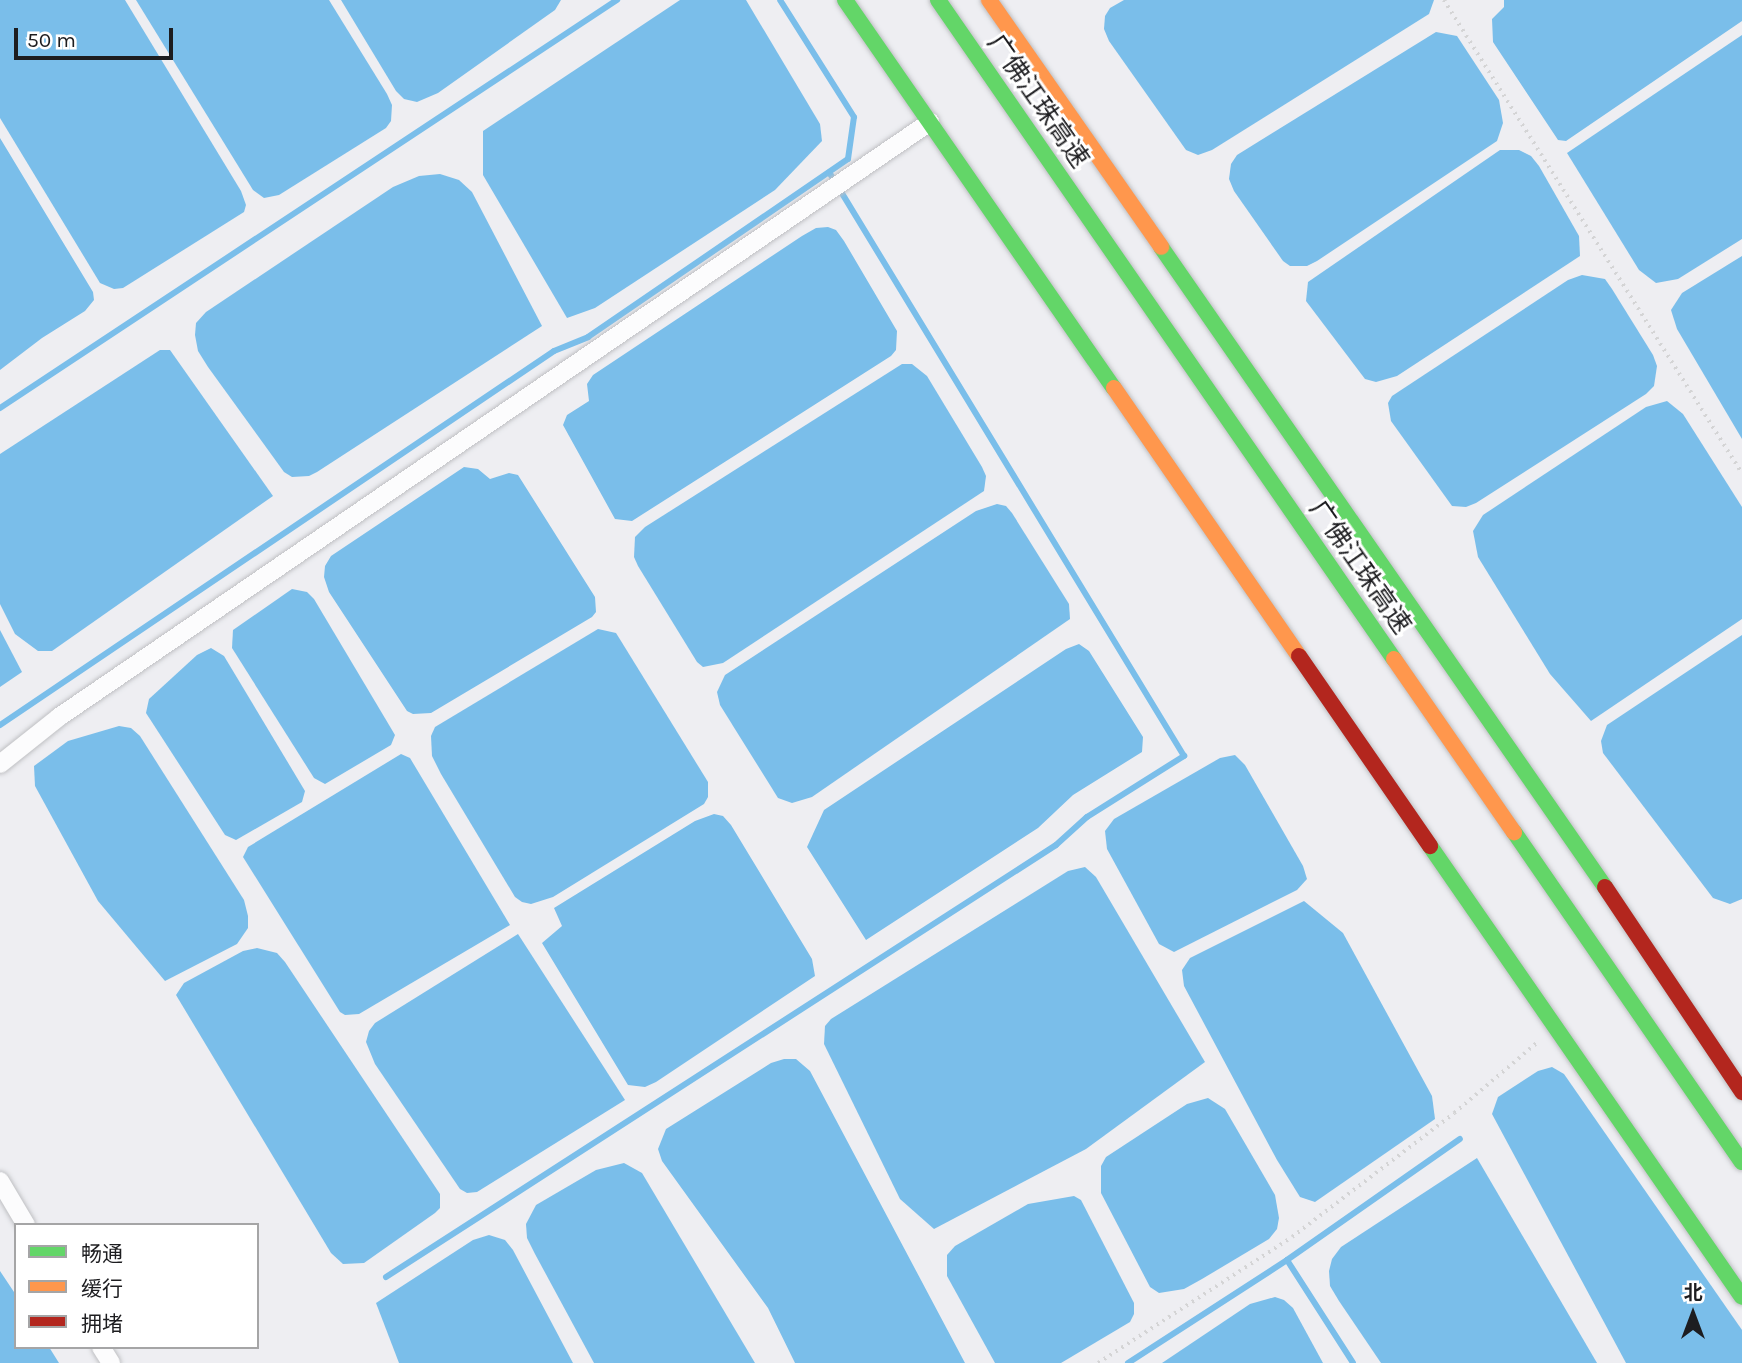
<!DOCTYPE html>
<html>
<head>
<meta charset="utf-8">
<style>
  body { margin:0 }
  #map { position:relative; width:1742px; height:1363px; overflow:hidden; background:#eeeef2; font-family:Karla,"Noto Sans SC",sans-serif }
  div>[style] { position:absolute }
  .water>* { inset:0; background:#7abeea }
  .stream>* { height:6px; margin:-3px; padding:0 3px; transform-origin:3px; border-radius:3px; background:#7abeea }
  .path>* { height:3.5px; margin-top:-1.75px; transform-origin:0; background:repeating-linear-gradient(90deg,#d4d4d5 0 2px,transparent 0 7px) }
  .roads { filter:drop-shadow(0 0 2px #bfc0c3) drop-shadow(0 0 2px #bfc0c3) }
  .street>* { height:18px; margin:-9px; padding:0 9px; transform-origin:9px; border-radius:9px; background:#fcfcfd }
  .fast>* { height:16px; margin:-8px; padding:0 8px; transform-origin:8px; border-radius:8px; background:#63d668 }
  .slow>* { height:16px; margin:-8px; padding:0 8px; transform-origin:8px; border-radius:8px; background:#ff974d }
  .jam>* { height:16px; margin:-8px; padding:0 8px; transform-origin:8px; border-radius:8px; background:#b3261e }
  span { translate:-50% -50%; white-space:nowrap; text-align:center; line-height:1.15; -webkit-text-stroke:6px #fff; paint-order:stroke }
  .street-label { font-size:26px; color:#1d1d20 }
  .legend { position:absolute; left:14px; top:1223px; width:245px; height:126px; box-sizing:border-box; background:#fff; border:2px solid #a5a5a6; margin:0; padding:9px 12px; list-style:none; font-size:21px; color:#1d1d20 }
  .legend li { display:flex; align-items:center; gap:14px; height:35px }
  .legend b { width:35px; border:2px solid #a5a5a6 }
  .north { position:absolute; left:1658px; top:1279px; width:70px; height:70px; -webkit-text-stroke:5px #fff; paint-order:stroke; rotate:0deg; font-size:19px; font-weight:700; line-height:28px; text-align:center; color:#1d1d20 }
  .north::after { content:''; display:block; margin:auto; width:24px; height:32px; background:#1d1d20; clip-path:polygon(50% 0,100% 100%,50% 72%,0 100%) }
  .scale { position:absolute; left:14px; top:28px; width:159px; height:32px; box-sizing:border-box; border:4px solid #1d1d20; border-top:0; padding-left:9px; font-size:21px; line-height:24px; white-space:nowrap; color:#1d1d20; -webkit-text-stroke:5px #fff; paint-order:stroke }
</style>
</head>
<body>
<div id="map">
  <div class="water">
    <div style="clip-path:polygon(0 0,125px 0,241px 191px,246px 205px,244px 212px,123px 288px,114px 289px,100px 283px,0 118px)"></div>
    <div style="clip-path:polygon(136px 0,329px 0,387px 94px,392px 105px,391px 121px,386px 128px,279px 195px,264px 198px,253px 190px)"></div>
    <div style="clip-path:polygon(341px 0,561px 0,555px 10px,438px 93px,417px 102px,404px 99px,396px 91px)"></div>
    <div style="clip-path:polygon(680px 0,746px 0,820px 124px,822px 141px,775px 190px,595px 308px,567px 318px,483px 175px,483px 131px)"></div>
    <div style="clip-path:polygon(1124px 0,1434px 0,1429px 14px,1212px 150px,1198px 155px,1186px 150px,1109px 41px,1104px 29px,1105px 16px,1110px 8px)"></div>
    <div style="clip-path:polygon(1504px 0,1742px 0,1742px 21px,1566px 141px,1558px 140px,1493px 42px,1492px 19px,1504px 7px)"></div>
    <div style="clip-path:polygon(1436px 32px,1457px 36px,1499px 100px,1503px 123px,1497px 141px,1317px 261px,1307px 266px,1290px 266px,1283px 261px,1234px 191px,1229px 179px,1231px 164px,1237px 155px)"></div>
    <div style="clip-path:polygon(1742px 35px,1742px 239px,1678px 279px,1656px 283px,1639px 270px,1567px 153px)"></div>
    <div style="clip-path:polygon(0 138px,93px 292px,94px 300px,85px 311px,42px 338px,0 370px)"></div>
    <div style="clip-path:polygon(1500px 150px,1519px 150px,1531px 156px,1539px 166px,1579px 236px,1580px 256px,1397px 376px,1376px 382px,1365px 379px,1306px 301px,1308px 282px)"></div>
    <div style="clip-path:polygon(440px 174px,459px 180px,472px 192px,542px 326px,317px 472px,309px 476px,292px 477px,284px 472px,208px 367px,198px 351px,195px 335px,196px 323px,206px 312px,393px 187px,419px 176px)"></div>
    <div style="clip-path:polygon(828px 227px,836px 230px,844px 241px,897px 331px,896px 350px,891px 356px,632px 521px,615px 519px,563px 425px,567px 415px,589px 401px,587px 384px,593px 375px,802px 236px,816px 228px)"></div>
    <div style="clip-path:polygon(1742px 256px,1742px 439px,1677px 329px,1671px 310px,1682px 293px)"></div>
    <div style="clip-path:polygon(1582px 275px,1605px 279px,1612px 289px,1653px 355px,1657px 366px,1654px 386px,1646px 394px,1476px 503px,1466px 507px,1452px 506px,1391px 421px,1388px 403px,1392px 396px,1568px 280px)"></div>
    <div style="clip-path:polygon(160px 350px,170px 350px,273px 496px,52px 651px,38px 651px,15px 634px,0 604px,0 454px)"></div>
    <div style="clip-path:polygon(902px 364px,912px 364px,927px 376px,982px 467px,986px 476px,984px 491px,723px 663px,703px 667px,697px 662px,638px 566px,634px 557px,635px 537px,645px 527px)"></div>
    <div style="clip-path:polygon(1667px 401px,1683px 414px,1742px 507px,1742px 619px,1591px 721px,1550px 674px,1478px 557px,1473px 531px,1483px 515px,1646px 407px)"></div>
    <div style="clip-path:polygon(464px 467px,478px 469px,490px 479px,509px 473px,518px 475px,595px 597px,596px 612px,592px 617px,431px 713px,413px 714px,407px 711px,329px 592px,324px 577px,325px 566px,331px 556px)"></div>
    <div style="clip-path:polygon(997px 504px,1006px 506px,1012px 513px,1069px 604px,1070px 619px,812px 797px,792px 803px,778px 798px,720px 705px,717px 692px,725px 675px,976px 511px)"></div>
    <div style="clip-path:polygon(292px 589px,307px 592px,314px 599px,395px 735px,391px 745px,325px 784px,314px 778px,232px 648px,233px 630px)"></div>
    <div style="clip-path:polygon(598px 629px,616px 633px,621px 641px,708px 782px,708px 797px,704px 804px,553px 897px,531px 904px,522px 902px,515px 897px,441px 774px,432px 756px,431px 736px,435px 727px)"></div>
    <div style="clip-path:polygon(0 630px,22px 672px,0 687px)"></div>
    <div style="clip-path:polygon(1742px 635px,1742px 899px,1730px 904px,1713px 898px,1603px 753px,1601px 741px,1607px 725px)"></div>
    <div style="clip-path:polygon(1079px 644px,1089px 651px,1143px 737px,1142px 752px,1073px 795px,1038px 828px,866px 940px,807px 847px,824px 810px,1066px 649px)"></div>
    <div style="clip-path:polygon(211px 648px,224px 656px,305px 791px,302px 802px,236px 840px,225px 835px,146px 713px,149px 699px,197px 655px)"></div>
    <div style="clip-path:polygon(119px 726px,131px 728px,140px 736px,244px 900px,248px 916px,248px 928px,237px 944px,165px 981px,98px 901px,35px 786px,34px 766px,68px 741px)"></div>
    <div style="clip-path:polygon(401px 754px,410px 758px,510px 925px,359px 1014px,345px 1015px,340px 1012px,243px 857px,248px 847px)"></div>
    <div style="clip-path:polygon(1235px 755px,1245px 765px,1303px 866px,1307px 879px,1297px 890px,1174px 952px,1159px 944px,1107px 849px,1105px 831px,1114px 819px,1220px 758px)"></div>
    <div style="clip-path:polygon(714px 814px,723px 816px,731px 825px,812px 959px,815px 976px,656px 1082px,645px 1087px,628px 1085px,542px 943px,562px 926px,554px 908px,695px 821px)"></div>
    <div style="clip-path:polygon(1085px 867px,1096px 877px,1205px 1062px,1086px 1149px,934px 1229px,900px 1199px,824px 1044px,825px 1026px,831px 1019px,1068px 871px)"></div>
    <div style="clip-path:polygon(1304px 901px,1343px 933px,1432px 1096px,1435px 1119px,1315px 1202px,1300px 1197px,1277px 1160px,1184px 986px,1182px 970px,1190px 958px)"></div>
    <div style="clip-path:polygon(518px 934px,625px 1100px,477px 1192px,467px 1193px,460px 1189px,375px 1064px,366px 1042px,369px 1031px,375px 1023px)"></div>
    <div style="clip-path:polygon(257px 948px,277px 953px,285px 962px,440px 1194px,440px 1208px,435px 1213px,364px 1263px,343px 1264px,331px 1253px,176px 995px,184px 983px,243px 951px)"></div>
    <div style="clip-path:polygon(784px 1059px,796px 1059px,810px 1071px,965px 1363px,795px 1363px,768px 1308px,662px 1161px,658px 1149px,666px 1129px,771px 1063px)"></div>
    <div style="clip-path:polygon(1552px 1067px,1564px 1074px,1742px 1330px,1742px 1363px,1626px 1363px,1492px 1114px,1498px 1097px,1538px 1071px)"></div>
    <div style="clip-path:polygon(1208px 1098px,1225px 1109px,1275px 1195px,1279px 1218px,1277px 1229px,1269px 1239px,1202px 1279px,1184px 1289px,1159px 1293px,1150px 1287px,1101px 1193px,1101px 1166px,1106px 1157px,1187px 1104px)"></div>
    <div style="clip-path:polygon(1477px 1158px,1597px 1363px,1381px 1363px,1339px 1301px,1330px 1286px,1329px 1271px,1332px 1259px,1341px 1247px)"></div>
    <div style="clip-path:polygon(624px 1163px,642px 1173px,755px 1363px,594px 1363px,535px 1254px,527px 1238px,526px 1224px,536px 1205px,596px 1170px)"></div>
    <div style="clip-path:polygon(1074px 1196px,1081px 1200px,1134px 1303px,1134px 1314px,1130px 1322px,1061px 1363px,995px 1363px,947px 1276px,947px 1255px,955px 1246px,1028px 1204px)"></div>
    <div style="clip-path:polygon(489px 1235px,505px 1240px,513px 1250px,573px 1363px,399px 1363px,376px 1303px,473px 1240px)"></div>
    <div style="clip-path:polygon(0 1271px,16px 1295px,16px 1347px,49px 1347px,59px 1363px,0 1363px)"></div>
    <div style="clip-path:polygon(1275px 1297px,1284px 1300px,1293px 1308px,1323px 1363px,1162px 1363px,1250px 1304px)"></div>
  </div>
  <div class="stream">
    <div style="left:0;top:408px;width:740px;rotate:-33.48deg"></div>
    <div style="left:0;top:725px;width:668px;rotate:-34.02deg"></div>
    <div style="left:554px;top:351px;width:37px;rotate:-22deg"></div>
    <div style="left:588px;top:337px;width:315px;rotate:-34.4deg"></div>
    <div style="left:848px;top:159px;width:42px;rotate:-81.9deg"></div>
    <div style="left:854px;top:117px;width:138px;rotate:-122.3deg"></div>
    <div style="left:1287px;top:1260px;width:122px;rotate:57.3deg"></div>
    <div style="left:386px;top:1277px;width:797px;rotate:-32.81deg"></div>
    <div style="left:1056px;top:845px;width:42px;rotate:-42.1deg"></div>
    <div style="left:1087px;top:817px;width:115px;rotate:-32.2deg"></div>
    <div style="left:1184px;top:756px;width:683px;rotate:-121.29deg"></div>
    <div style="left:1128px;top:1363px;width:189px;rotate:-32.9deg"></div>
    <div style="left:1287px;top:1260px;width:211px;rotate:-35deg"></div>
  </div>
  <div class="path">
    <div style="left:1444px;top:0;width:559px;rotate:57.79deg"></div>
    <div style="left:1098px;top:1363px;width:231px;rotate:-33deg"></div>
    <div style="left:1292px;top:1237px;width:204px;rotate:-37.4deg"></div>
    <div style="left:1454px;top:1113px;width:111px;rotate:-40.3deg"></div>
  </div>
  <div class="roads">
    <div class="street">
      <div style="left:0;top:764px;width:75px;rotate:-38.5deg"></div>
      <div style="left:59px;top:717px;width:1055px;rotate:-34.34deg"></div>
      <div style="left:0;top:1181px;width:51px;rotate:59.4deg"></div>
      <div style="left:101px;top:1347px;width:19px;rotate:58deg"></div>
    </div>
    <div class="fast">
      <div style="left:845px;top:0;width:472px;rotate:55.3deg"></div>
      <div style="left:938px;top:0;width:801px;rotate:55.32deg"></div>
      <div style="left:1161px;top:247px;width:779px;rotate:55.25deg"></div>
      <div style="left:1514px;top:832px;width:401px;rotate:55.4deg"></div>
      <div style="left:1430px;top:846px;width:548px;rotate:55.32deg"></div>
    </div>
    <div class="slow">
      <div style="left:989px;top:0;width:301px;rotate:55.1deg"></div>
      <div style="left:1114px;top:388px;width:326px;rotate:55.4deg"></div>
      <div style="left:1394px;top:659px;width:211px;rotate:55.3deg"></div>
    </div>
    <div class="jam">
      <div style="left:1299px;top:656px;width:231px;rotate:55.4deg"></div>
      <div style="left:1605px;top:887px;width:247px;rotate:56.2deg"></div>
    </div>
  </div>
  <div class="street-label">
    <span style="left:1038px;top:101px;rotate:55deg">广佛江珠高速</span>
    <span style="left:1360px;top:567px;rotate:55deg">广佛江珠高速</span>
  </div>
  <ul class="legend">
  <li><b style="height:9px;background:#63d668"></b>畅通</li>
  <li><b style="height:9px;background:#ff974d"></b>缓行</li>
  <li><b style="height:9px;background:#b3261e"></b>拥堵</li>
  </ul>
  <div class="north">北</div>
  <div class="scale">50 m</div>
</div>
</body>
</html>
